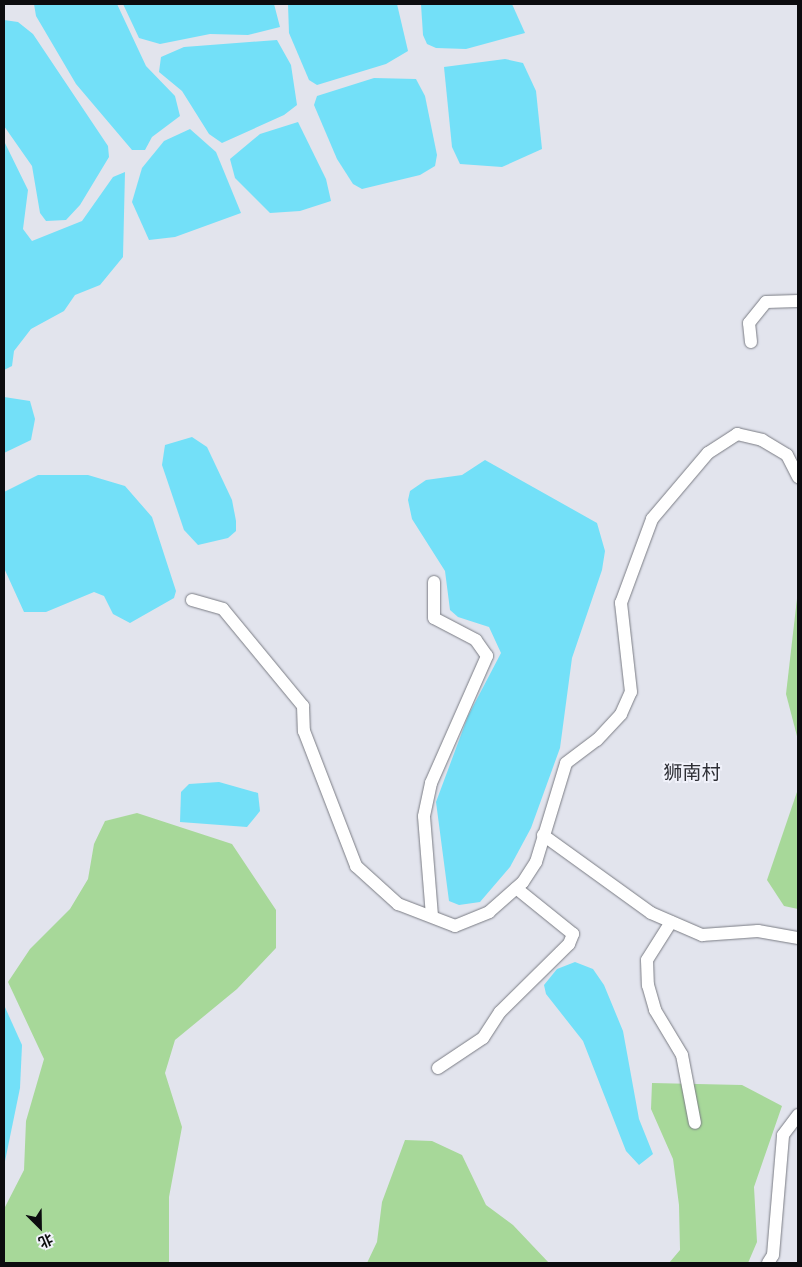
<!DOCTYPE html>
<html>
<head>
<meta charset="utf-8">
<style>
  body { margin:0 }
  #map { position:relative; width:802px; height:1267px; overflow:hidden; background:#e2e4ed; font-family:"Space Grotesk","Noto Sans SC",sans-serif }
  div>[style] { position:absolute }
  .green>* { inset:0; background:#a7d899 }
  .water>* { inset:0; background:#73e0f8 }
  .roads { filter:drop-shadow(0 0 1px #7a7c84) drop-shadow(0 0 1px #7a7c84) }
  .street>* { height:12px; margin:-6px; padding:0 6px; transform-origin:6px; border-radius:6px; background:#fff }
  span { translate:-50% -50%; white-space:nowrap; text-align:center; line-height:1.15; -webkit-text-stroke:4px #f0f1fa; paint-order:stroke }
  .quarter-label { font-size:19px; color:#2d2e35 }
  .frame { position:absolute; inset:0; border:5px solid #0c0c0f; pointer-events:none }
  .north { position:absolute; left:15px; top:1202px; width:50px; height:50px; -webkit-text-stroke:4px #f0f1fa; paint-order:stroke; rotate:157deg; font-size:14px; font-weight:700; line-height:20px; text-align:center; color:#0c0c0f }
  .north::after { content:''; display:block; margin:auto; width:18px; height:22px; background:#0c0c0f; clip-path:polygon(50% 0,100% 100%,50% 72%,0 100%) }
</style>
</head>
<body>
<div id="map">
  <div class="green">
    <div style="clip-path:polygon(798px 590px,798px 740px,786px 694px)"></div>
    <div style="clip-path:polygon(798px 789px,798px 909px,784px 906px,767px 880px)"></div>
    <div style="clip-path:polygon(137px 813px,232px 844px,276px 910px,276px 948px,237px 989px,175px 1040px,165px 1073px,182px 1127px,169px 1197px,169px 1263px,4px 1263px,4px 1209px,24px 1170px,26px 1121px,44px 1059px,8px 982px,30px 949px,70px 909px,88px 879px,94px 844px,105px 821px)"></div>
    <div style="clip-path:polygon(652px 1083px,742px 1085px,782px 1106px,754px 1187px,757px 1242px,748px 1263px,669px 1263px,680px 1250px,679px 1205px,673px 1159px,651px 1109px)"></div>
    <div style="clip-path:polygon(405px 1140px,432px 1141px,462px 1155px,486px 1205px,513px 1225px,549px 1263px,367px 1263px,377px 1242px,382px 1202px)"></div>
  </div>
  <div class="water">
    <div style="clip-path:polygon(34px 4px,117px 4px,146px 66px,175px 96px,180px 116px,152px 137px,145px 150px,132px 150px,76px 84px,36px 16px)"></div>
    <div style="clip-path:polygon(123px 4px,274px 4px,280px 27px,248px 35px,210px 34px,160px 44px,139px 38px)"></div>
    <div style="clip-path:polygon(288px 4px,397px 4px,408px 51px,386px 64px,317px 85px,309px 80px,289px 33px)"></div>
    <div style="clip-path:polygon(421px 4px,512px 4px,525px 33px,466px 49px,436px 48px,427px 44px,423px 35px)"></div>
    <div style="clip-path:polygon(4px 20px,18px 22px,33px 34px,108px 146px,109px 157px,80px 205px,66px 220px,46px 221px,40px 213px,32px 166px,4px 126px)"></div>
    <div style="clip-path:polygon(277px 40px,291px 65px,297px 105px,284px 115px,222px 143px,209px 134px,182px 91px,159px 72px,161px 57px,184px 47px)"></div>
    <div style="clip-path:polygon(505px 59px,523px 63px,536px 91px,542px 149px,502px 167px,460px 164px,452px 147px,444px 67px)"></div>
    <div style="clip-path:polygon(374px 78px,416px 79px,425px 96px,437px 155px,435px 166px,420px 175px,362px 189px,353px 184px,337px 159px,314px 105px,317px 96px)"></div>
    <div style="clip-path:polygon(298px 122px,326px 179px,331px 201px,300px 211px,270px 213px,235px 178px,230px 159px,260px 134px)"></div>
    <div style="clip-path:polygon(190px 129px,216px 152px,241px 213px,175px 237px,149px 240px,132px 202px,142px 168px,164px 141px)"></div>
    <div style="clip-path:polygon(4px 141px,28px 190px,23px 229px,32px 241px,82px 221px,113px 177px,125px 172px,123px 257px,100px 285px,75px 295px,64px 311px,31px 329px,14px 351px,12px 366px,4px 370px)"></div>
    <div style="clip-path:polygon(4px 397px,30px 401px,35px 419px,31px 440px,4px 453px)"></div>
    <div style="clip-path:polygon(192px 437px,207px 447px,232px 500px,236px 521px,236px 531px,228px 538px,198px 545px,184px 530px,162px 465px,165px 445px)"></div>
    <div style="clip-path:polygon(485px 460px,597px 523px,605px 551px,602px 570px,572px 658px,560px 748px,531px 828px,510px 867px,480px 902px,459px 905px,449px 901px,436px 802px,468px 716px,501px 653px,489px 627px,458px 617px,450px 610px,445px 571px,412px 519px,408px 500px,410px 491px,426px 480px,462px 475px)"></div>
    <div style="clip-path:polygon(38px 475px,88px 475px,125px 486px,152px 517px,176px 591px,174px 598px,130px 623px,113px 614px,104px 596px,94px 592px,46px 612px,24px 612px,4px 568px,4px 492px)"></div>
    <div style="clip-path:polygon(219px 782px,258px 793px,260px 811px,247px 827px,180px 822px,181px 792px,189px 784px)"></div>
    <div style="clip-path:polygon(575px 962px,593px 969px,604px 985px,623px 1031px,639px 1119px,653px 1154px,639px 1165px,626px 1151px,583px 1041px,546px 994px,544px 985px,557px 969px)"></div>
    <div style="clip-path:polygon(4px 1005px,22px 1045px,20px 1088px,4px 1166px)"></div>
  </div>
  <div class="roads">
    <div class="street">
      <div style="left:751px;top:342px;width:19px;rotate:-96deg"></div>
      <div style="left:749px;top:323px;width:27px;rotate:-51deg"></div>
      <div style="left:766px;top:302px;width:32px;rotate:-2deg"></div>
      <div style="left:192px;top:600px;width:32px;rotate:16deg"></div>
      <div style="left:223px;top:609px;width:126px;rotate:50.5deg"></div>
      <div style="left:303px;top:706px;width:25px;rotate:88deg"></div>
      <div style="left:304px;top:731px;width:145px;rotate:68.9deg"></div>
      <div style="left:356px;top:866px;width:57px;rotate:42.1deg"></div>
      <div style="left:398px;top:904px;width:61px;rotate:21.1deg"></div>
      <div style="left:455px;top:926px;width:37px;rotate:-22deg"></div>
      <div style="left:489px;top:912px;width:45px;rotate:-41.4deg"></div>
      <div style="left:523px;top:882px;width:24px;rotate:-57deg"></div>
      <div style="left:536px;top:862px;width:103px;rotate:-73.1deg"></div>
      <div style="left:566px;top:763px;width:39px;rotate:-37deg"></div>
      <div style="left:597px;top:740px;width:35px;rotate:-47deg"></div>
      <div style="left:621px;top:714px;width:24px;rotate:-66deg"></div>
      <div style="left:631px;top:692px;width:90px;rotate:-96.4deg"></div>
      <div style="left:621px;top:603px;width:90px;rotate:-69.7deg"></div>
      <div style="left:652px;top:519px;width:87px;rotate:-49.7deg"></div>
      <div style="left:708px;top:453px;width:35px;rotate:-33deg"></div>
      <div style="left:737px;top:434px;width:26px;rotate:13deg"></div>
      <div style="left:762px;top:440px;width:29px;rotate:31deg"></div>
      <div style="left:787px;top:455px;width:25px;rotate:63deg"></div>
      <div style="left:543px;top:835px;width:133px;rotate:35.8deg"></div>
      <div style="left:651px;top:913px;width:56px;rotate:23.3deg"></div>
      <div style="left:702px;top:935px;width:56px;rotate:-4.1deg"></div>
      <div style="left:758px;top:931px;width:41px;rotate:9.9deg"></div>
      <div style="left:432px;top:916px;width:100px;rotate:-94.6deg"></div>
      <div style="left:424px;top:816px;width:34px;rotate:-78deg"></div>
      <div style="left:431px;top:783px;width:139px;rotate:-66.2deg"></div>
      <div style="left:487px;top:656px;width:19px;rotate:-125deg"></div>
      <div style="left:476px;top:640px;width:47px;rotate:-152.4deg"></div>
      <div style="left:434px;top:618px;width:36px;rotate:-90deg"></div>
      <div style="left:671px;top:922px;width:45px;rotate:122.3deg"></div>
      <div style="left:647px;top:960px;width:25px;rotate:88deg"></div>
      <div style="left:648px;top:985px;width:26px;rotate:74deg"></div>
      <div style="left:655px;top:1010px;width:52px;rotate:59deg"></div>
      <div style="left:682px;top:1055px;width:69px;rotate:79.2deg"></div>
      <div style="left:438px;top:1068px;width:54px;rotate:-33.7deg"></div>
      <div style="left:483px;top:1038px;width:31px;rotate:-57deg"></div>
      <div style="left:500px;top:1012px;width:97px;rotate:-44.6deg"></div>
      <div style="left:569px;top:944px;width:11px;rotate:-68deg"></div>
      <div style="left:573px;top:934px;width:73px;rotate:-141.1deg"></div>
      <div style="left:768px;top:1263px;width:9px;rotate:-58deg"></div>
      <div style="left:773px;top:1255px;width:120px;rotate:-85.2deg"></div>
      <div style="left:783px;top:1135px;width:25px;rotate:-53deg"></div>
    </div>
  </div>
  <div class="quarter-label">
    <span style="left:692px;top:773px">狮南村</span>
  </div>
  <div class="frame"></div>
  <div class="north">北</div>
</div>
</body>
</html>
